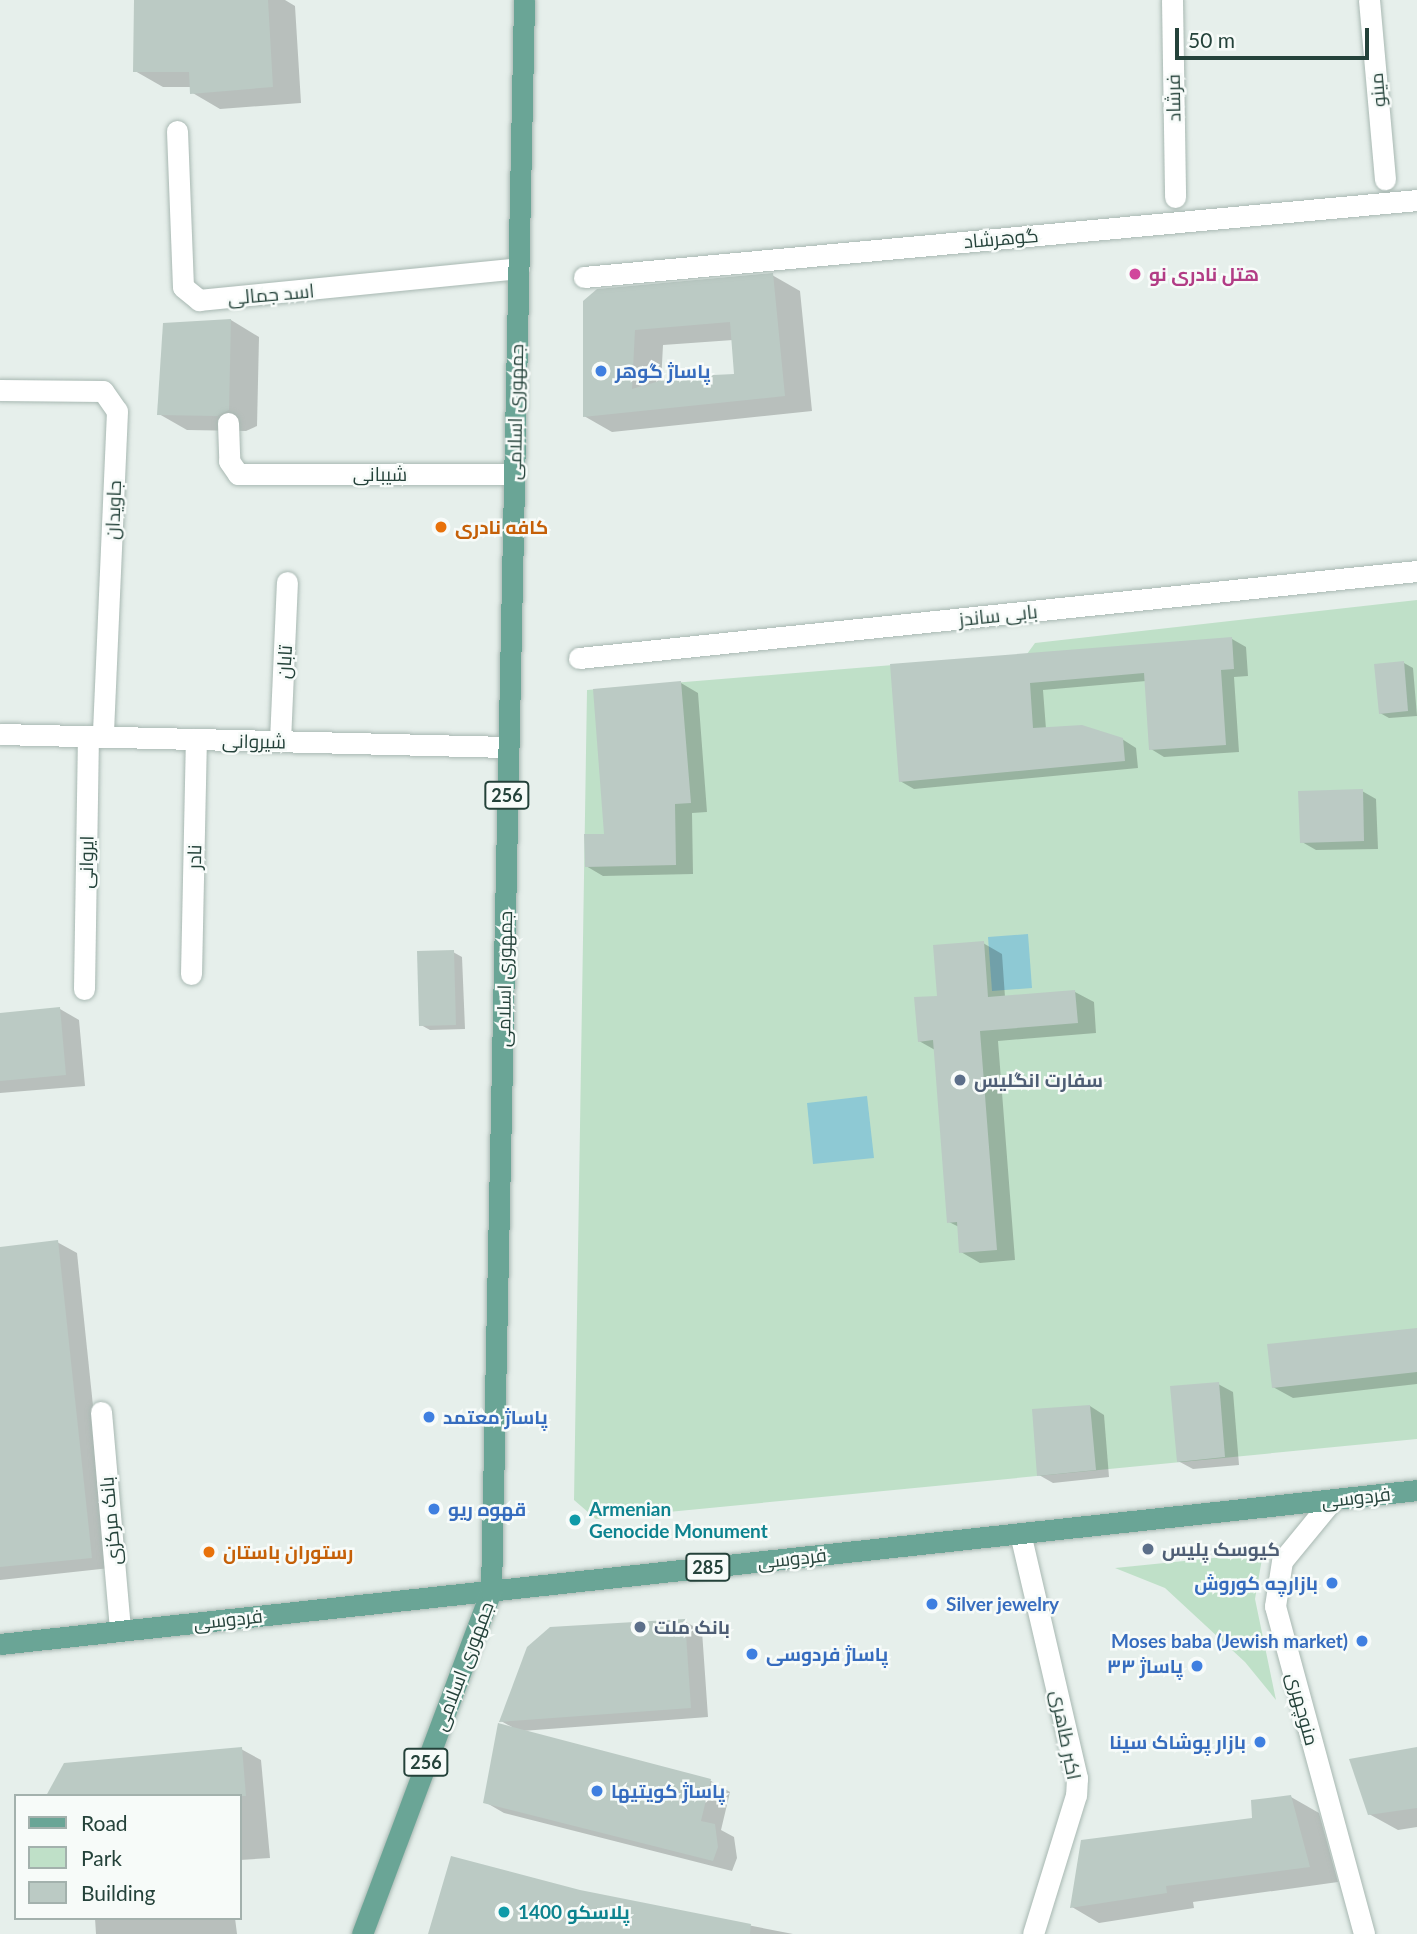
<!DOCTYPE html>
<html>
<head>
<meta charset="utf-8">
<style>
  body { margin:0 }
  #map { position:relative; width:1417px; height:1934px; overflow:hidden; background:#e6efeb; font-family:Lato,Cairo,sans-serif }
  div>[style] { position:absolute }
  .green>* { inset:0; background:#bfe0c8 }
  .water>* { inset:0; background:#8ec9d4 }
  .shadow>* { inset:0; background:#0003 }
  .building>* { inset:0; background:#bbcac4 }
  .roads { filter:drop-shadow(0 0 2px #a8b8b2) drop-shadow(0 0 2px #a8b8b2) }
  .street>* { height:21px; margin:-10.5px; padding:0 10.5px; transform-origin:10.5px; border-radius:10.5px; background:#fff }
  .secondary>* { height:21px; margin:-10.5px; padding:0 10.5px; transform-origin:10.5px; border-radius:10.5px; background:#fff }
  .primary>* { height:21px; margin:-10.5px; padding:0 10.5px; transform-origin:10.5px; border-radius:10.5px; background:#6aa596 }
  .dots>* { width:19px; height:19px; translate:-50% -50%; box-sizing:border-box; border:4px solid #f7fbf9; border-radius:50% }
  span { translate:-50% -50%; white-space:nowrap; text-align:center; line-height:1.15; -webkit-text-stroke:5px #f7fbf9; paint-order:stroke }
  .shield-label span { padding:2px 5px; background:#f7fbf9; border:2px solid; border-radius:5px; -webkit-text-stroke-width:0 }
  .shield-label { font-size:18px; color:#24423a; font-weight:700 }
  .street-label { font-size:19px; color:#24423a }
  .hotel-label { font-size:19px; color:#b23c85; font-weight:700 }
  .left { translate:0 -50%; text-align:left }
  .shop-label { font-size:19px; color:#366cbe; font-weight:700 }
  .right { translate:-100% -50%; text-align:right }
  .food-label { font-size:19px; color:#c56008; font-weight:700 }
  .service-label { font-size:19px; color:#4e5e75; font-weight:700 }
  .culture-label { font-size:19px; color:#0d838f; font-weight:700 }
  .legend { position:absolute; left:14px; top:1794px; width:228px; height:126px; box-sizing:border-box; background:#f7fbf9; border:2px solid #a3b1ad; margin:0; padding:9px 12px; list-style:none; font-size:21px; color:#24423a }
  .legend li { display:flex; align-items:center; gap:14px; height:35px }
  .legend b { width:35px; border:2px solid #a3b1ad }
  .scale { position:absolute; left:1175px; top:28px; width:194px; height:32px; box-sizing:border-box; border:4px solid #24423a; border-top:0; padding-left:9px; font-size:21px; line-height:24px; white-space:nowrap; color:#24423a; -webkit-text-stroke:5px #f7fbf9; paint-order:stroke }
</style>
</head>
<body>
<div id="map">
  <div class="green">
    <div style="clip-path:polygon(1417px 600px,1417px 1439px,596px 1519px,574px 1500px,587px 690px,1027px 654px,1035px 643px)"></div>
    <div style="clip-path:polygon(1263px 1553px,1255px 1599px,1276px 1700px,1245px 1662px,1165px 1588px,1115px 1568px)"></div>
  </div>
  <div class="water">
    <div style="clip-path:polygon(1028px 934px,1032px 988px,992px 991px,988px 937px)"></div>
    <div style="clip-path:polygon(867px 1096px,874px 1158px,813px 1164px,807px 1103px)"></div>
  </div>
  <div class="shadow">
    <div style="clip-path:polygon(135px 0,285px 0,295px 6px,301px 103px,220px 109px,191px 92px,191px 87px,163px 87px,135px 71px)"></div>
    <div style="clip-path:polygon(evenodd,772px 275px,800px 291px,812px 411px,612px 432px,584px 416px,584px 302px,772px 275px,733px 340px,736px 375px,661px 383px,663px 345px,733px 340px)"></div>
    <div style="clip-path:polygon(231px 320px,259px 337px,257px 426px,246px 431px,187px 430px,159px 414px,164px 324px)"></div>
    <div style="clip-path:polygon(1232px 639px,1246px 647px,1248px 676px,1234px 677px,1239px 752px,1164px 757px,1151px 749px,1146px 681px,1043px 690px,1046px 729px,1122px 739px,1136px 748px,1138px 768px,914px 789px,900px 781px,892px 666px)"></div>
    <div style="clip-path:polygon(1404px 663px,1413px 668px,1417px 716px,1389px 718px,1380px 713px)"></div>
    <div style="clip-path:polygon(681px 683px,698px 693px,707px 812px,692px 813px,693px 874px,603px 876px,586px 866px,606px 836px)"></div>
    <div style="clip-path:polygon(1362px 791px,1376px 799px,1378px 849px,1316px 850px,1302px 842px)"></div>
    <div style="clip-path:polygon(983px 943px,1002px 954px,1005px 997px,1075px 992px,1094px 1002px,1096px 1033px,998px 1041px,1015px 1260px,980px 1263px,961px 1252px,959px 1227px,949px 1222px,935px 1050px,919px 1041px,939px 997px)"></div>
    <div style="clip-path:polygon(453px 952px,462px 957px,465px 1029px,430px 1030px,421px 1025px)"></div>
    <div style="clip-path:polygon(60px 1009px,79px 1020px,85px 1086px,0 1093px,0 1014px)"></div>
    <div style="clip-path:polygon(57px 1242px,77px 1253px,110px 1568px,0 1580px,0 1248px)"></div>
    <div style="clip-path:polygon(1417px 1330px,1417px 1384px,1293px 1398px,1273px 1387px)"></div>
    <div style="clip-path:polygon(1218px 1384px,1233px 1392px,1239px 1465px,1193px 1469px,1178px 1461px)"></div>
    <div style="clip-path:polygon(1090px 1406px,1104px 1415px,1109px 1477px,1053px 1483px,1039px 1475px)"></div>
    <div style="clip-path:polygon(684px 1621px,702px 1631px,708px 1717px,522px 1731px,711px 1781px,730px 1792px,721px 1830px,734px 1837px,737px 1858px,732px 1871px,504px 1813px,485px 1802px,512px 1727px,501px 1721px)"></div>
    <div style="clip-path:polygon(241px 1749px,261px 1760px,270px 1858px,240px 1860px)"></div>
    <div style="clip-path:polygon(1417px 1749px,1417px 1827px,1398px 1830px,1369px 1814px)"></div>
    <div style="clip-path:polygon(1291px 1797px,1319px 1813px,1338px 1882px,1193px 1902px,1194px 1908px,1099px 1923px,1072px 1907px,1254px 1820px)"></div>
    <div style="clip-path:polygon(580px 1892px,793px 1934px,430px 1934px)"></div>
    <div style="clip-path:polygon(95px 1918px,235px 1918px,237px 1934px,96px 1934px)"></div>
  </div>
  <div class="building">
    <div style="clip-path:polygon(134px 0,268px 0,273px 87px,190px 94px,189px 72px,133px 72px)"></div>
    <div style="clip-path:polygon(evenodd,773px 273px,785px 396px,583px 417px,583px 301px,597px 289px,773px 273px,730px 322px,734px 374px,673px 377px,632px 389px,635px 330px,730px 322px)"></div>
    <div style="clip-path:polygon(231px 319px,229px 410px,217px 416px,157px 415px,163px 323px)"></div>
    <div style="clip-path:polygon(1232px 637px,1234px 669px,1221px 670px,1226px 745px,1149px 750px,1144px 673px,1030px 683px,1033px 728px,1082px 725px,1123px 738px,1125px 761px,899px 782px,890px 664px)"></div>
    <div style="clip-path:polygon(1404px 661px,1408px 711px,1379px 714px,1374px 664px)"></div>
    <div style="clip-path:polygon(681px 681px,691px 803px,675px 804px,676px 865px,585px 867px,584px 834px,604px 834px,593px 689px)"></div>
    <div style="clip-path:polygon(1363px 789px,1364px 841px,1300px 843px,1298px 791px)"></div>
    <div style="clip-path:polygon(984px 941px,988px 997px,1075px 990px,1078px 1023px,980px 1031px,997px 1250px,959px 1253px,957px 1222px,947px 1223px,933px 1040px,918px 1042px,914px 997px,937px 996px,933px 945px)"></div>
    <div style="clip-path:polygon(454px 950px,456px 1025px,419px 1026px,417px 951px)"></div>
    <div style="clip-path:polygon(60px 1007px,66px 1075px,0 1081px,0 1013px)"></div>
    <div style="clip-path:polygon(58px 1240px,92px 1558px,0 1567px,0 1247px)"></div>
    <div style="clip-path:polygon(1417px 1328px,1417px 1372px,1272px 1388px,1267px 1344px)"></div>
    <div style="clip-path:polygon(1219px 1382px,1225px 1457px,1177px 1462px,1170px 1386px)"></div>
    <div style="clip-path:polygon(1090px 1405px,1096px 1470px,1037px 1476px,1032px 1409px)"></div>
    <div style="clip-path:polygon(685px 1619px,691px 1708px,499px 1722px,527px 1647px,550px 1627px)"></div>
    <div style="clip-path:polygon(498px 1723px,711px 1779px,701px 1821px,715px 1824px,718px 1847px,713px 1861px,483px 1803px)"></div>
    <div style="clip-path:polygon(242px 1747px,246px 1796px,46px 1796px,64px 1763px)"></div>
    <div style="clip-path:polygon(1417px 1747px,1417px 1808px,1368px 1815px,1349px 1759px)"></div>
    <div style="clip-path:polygon(1291px 1795px,1310px 1867px,1166px 1886px,1167px 1893px,1070px 1908px,1081px 1840px,1252px 1818px,1251px 1800px)"></div>
    <div style="clip-path:polygon(451px 1856px,580px 1890px,751px 1924px,750px 1934px,428px 1934px)"></div>
  </div>
  <div class="roads">
    <div class="street">
      <div style="left:1172px;top:0;width:197px;rotate:89.1deg"></div>
      <div style="left:1369px;top:0;width:180px;rotate:84.9deg"></div>
      <div style="left:177px;top:131px;width:156px;rotate:87.8deg"></div>
      <div style="left:183px;top:287px;width:21px;rotate:39deg"></div>
      <div style="left:199px;top:300px;width:321px;rotate:-5.7deg"></div>
      <div style="left:584px;top:277px;width:837px;rotate:-5.28deg"></div>
      <div style="left:0;top:390px;width:103px;rotate:0.6deg"></div>
      <div style="left:103px;top:391px;width:24px;rotate:55deg"></div>
      <div style="left:117px;top:411px;width:326px;rotate:92.5deg"></div>
      <div style="left:228px;top:423px;width:38px;rotate:88deg"></div>
      <div style="left:229px;top:461px;width:16px;rotate:55deg"></div>
      <div style="left:238px;top:474px;width:276px"></div>
      <div style="left:579px;top:658px;width:843px;rotate:-5.93deg"></div>
      <div style="left:0;top:734px;width:508px;rotate:1.47deg"></div>
      <div style="left:280px;top:741px;width:159px;rotate:-87.5deg"></div>
      <div style="left:191px;top:974px;width:235px;rotate:-88.8deg"></div>
      <div style="left:84px;top:989px;width:253px;rotate:-89.1deg"></div>
      <div style="left:101px;top:1412px;width:220px;rotate:85deg"></div>
      <div style="left:1020px;top:1533px;width:252px;rotate:76.9deg"></div>
      <div style="left:1077px;top:1778px;width:17px;rotate:93deg"></div>
      <div style="left:1076px;top:1795px;width:145px;rotate:107.2deg"></div>
    </div>
    <div class="secondary">
      <div style="left:1333px;top:1499px;width:80px;rotate:129.4deg"></div>
      <div style="left:1282px;top:1561px;width:46px;rotate:98.8deg"></div>
      <div style="left:1275px;top:1606px;width:340px;rotate:74.8deg"></div>
    </div>
    <div class="primary">
      <div style="left:0;top:1644px;width:1425px;rotate:-6.2deg"></div>
      <div style="left:362px;top:1934px;width:366px;rotate:-69.4deg"></div>
      <div style="left:491px;top:1591px;width:1591px;rotate:-88.81deg"></div>
    </div>
  </div>
  <div class="dots">
    <div style="left:1135px;top:274px;background:#d1479c"></div>
    <div style="left:601px;top:371px;background:#3f7fe0"></div>
    <div style="left:441px;top:527px;background:#e8710a"></div>
    <div style="left:960px;top:1080px;background:#5c6f8a"></div>
    <div style="left:429px;top:1417px;background:#3f7fe0"></div>
    <div style="left:434px;top:1509px;background:#3f7fe0"></div>
    <div style="left:575px;top:1520px;background:#0f9aa8"></div>
    <div style="left:1148px;top:1549px;background:#5c6f8a"></div>
    <div style="left:209px;top:1552px;background:#e8710a"></div>
    <div style="left:1332px;top:1583px;background:#3f7fe0"></div>
    <div style="left:932px;top:1604px;background:#3f7fe0"></div>
    <div style="left:640px;top:1627px;background:#5c6f8a"></div>
    <div style="left:1362px;top:1641px;background:#3f7fe0"></div>
    <div style="left:752px;top:1654px;background:#3f7fe0"></div>
    <div style="left:1197px;top:1666px;background:#3f7fe0"></div>
    <div style="left:1260px;top:1742px;background:#3f7fe0"></div>
    <div style="left:597px;top:1791px;background:#3f7fe0"></div>
    <div style="left:504px;top:1912px;background:#0f9aa8"></div>
  </div>
  <div class="shield-label">
    <span style="left:507px;top:795px">256</span>
    <span style="left:708px;top:1567px">285</span>
    <span style="left:426px;top:1762px">256</span>
  </div>
  <div class="street-label">
    <span style="left:1377px;top:90px;rotate:-95deg">مینو</span>
    <span style="left:1173px;top:98px;rotate:-91deg">فرشاد</span>
    <span style="left:1001px;top:238px;rotate:-5deg">گوهرشاد</span>
    <span style="left:271px;top:294px;rotate:-5deg">اسد جمالی</span>
    <span style="left:515px;top:412px;rotate:-89deg">جمهوری اسلامی</span>
    <span style="left:380px;top:474px">شیبانی</span>
    <span style="left:113px;top:510px;rotate:-88deg">جاویدان</span>
    <span style="left:998px;top:615px;rotate:-6deg">بابی ساندز</span>
    <span style="left:284px;top:662px;rotate:-87deg">تابان</span>
    <span style="left:254px;top:741px;rotate:1deg">شیروانی</span>
    <span style="left:194px;top:857px;rotate:-89deg">نادر</span>
    <span style="left:86px;top:862px;rotate:-89deg">ایروانی</span>
    <span style="left:504px;top:979px;rotate:-89deg">جمهوری اسلامی</span>
    <span style="left:1356px;top:1497px;rotate:-6deg">فردوسی</span>
    <span style="left:110px;top:1521px;rotate:-95deg">بانک مرکزی</span>
    <span style="left:792px;top:1558px;rotate:-6deg">فردوسی</span>
    <span style="left:228px;top:1619px;rotate:-6deg">فردوسی</span>
    <span style="left:463px;top:1666px;rotate:-69deg">جمهوری اسلامی</span>
    <span style="left:1303px;top:1709px;rotate:75deg">منوچهری</span>
    <span style="left:1066px;top:1735px;rotate:79deg">اکبر طاهری</span>
  </div>
  <div class="hotel-label">
    <span class="left" style="left:1149px;top:274px">هتل نادری نو</span>
  </div>
  <div class="shop-label">
    <span class="left" style="left:615px;top:371px">پاساژ گوهر</span>
    <span class="left" style="left:443px;top:1417px">پاساژ معتمد</span>
    <span class="left" style="left:448px;top:1509px">قهوه ریو</span>
    <span class="right" style="left:1318px;top:1583px">بازارچه کوروش</span>
    <span class="left" style="left:946px;top:1604px">Silver jewelry</span>
    <span class="right" style="left:1348px;top:1641px">Moses baba (Jewish market)</span>
    <span class="left" style="left:766px;top:1654px">پاساژ فردوسی</span>
    <span class="right" style="left:1183px;top:1666px">پاساژ ۳۳</span>
    <span class="right" style="left:1246px;top:1742px">بازار پوشاک سینا</span>
    <span class="left" style="left:611px;top:1791px">پاساژ کویتیها</span>
  </div>
  <div class="food-label">
    <span class="left" style="left:455px;top:527px">کافه نادری</span>
    <span class="left" style="left:223px;top:1552px">رستوران باستان</span>
  </div>
  <div class="service-label">
    <span class="left" style="left:974px;top:1080px">سفارت انگلیس</span>
    <span class="left" style="left:1162px;top:1549px">کیوسک پلیس</span>
    <span class="left" style="left:654px;top:1627px">بانک ملت</span>
  </div>
  <div class="culture-label">
    <span class="left" style="left:589px;top:1520px">Armenian<br>Genocide Monument</span>
    <span class="left" style="left:518px;top:1912px">پلاسکو 1400</span>
  </div>
  <ul class="legend">
  <li><b style="height:9px;background:#6aa596"></b>Road</li>
  <li><b style="height:19px;background:#bfe0c8"></b>Park</li>
  <li><b style="height:19px;background:#bbcac4"></b>Building</li>
  </ul>
  <div class="scale">50 m</div>
</div>
</body>
</html>
